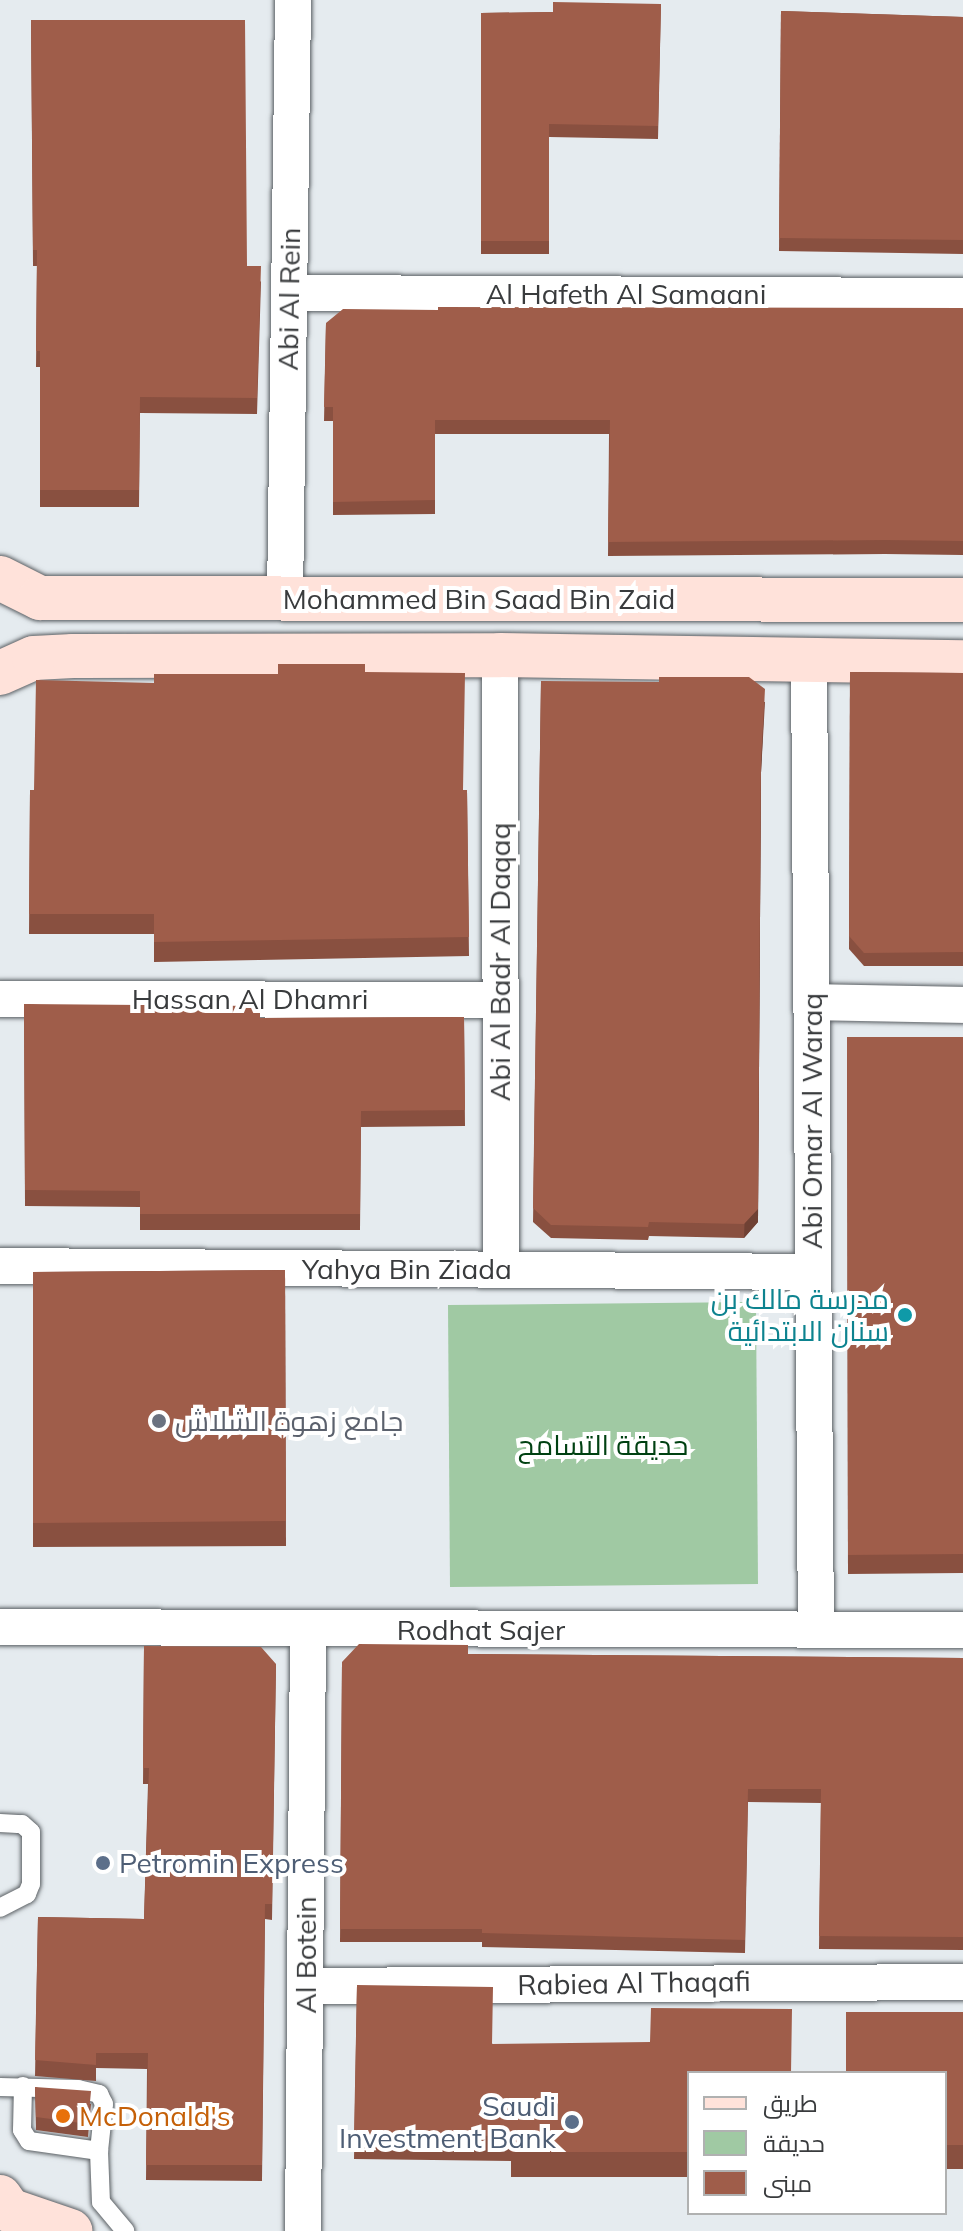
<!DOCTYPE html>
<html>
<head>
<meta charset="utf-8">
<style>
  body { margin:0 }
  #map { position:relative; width:963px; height:2231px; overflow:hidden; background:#e5ebef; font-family:Mulish,Cairo,sans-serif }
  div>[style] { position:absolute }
  .green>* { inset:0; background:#a0c9a3 }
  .roads { filter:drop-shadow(0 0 2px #5b6064) drop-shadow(0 0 2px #5b6064) }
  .lane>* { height:18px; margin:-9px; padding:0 9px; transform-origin:9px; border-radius:9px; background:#fff }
  .street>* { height:36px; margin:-18px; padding:0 18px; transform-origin:18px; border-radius:18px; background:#fff }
  .secondary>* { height:44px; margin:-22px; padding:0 22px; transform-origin:22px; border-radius:22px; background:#ffe2da }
  .wall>* { inset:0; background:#895040 }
  .shaded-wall>* { inset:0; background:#6f4134 }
  .building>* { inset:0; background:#9f5d4a }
  .dots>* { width:22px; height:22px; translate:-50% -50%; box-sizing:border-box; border:4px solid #fff; border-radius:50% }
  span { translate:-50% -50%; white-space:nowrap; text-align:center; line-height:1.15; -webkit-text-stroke:8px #fff; paint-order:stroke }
  .street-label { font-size:28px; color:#393b3d }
  .culture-label { font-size:28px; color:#0d838f }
  .right { translate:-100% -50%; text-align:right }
  .worship-label { font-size:28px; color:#5b616d }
  .left { translate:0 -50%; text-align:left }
  .park-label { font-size:28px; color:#004112 }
  .service-label { font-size:28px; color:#4e5e75 }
  .food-label { font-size:28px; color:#c56008 }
  .legend { position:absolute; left:687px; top:2071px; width:260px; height:144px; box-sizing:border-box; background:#fff; border:2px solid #b0b1b1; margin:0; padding:10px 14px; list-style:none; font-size:24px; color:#393b3d }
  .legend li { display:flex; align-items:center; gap:16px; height:40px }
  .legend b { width:40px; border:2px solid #b0b1b1 }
</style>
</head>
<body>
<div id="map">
  <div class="green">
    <div style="clip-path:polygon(756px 1302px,758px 1584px,450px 1587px,448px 1305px)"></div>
  </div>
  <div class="roads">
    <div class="lane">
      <div style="left:0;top:1823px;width:22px;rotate:3deg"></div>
      <div style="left:22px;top:1824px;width:12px;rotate:42deg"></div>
      <div style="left:31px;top:1832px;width:52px;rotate:90deg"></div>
      <div style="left:31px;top:1884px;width:11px;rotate:112deg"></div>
      <div style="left:27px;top:1894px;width:30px;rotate:153deg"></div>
      <div style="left:23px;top:2086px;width:44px;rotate:91.3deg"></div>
      <div style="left:22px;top:2130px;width:13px;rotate:58deg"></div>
      <div style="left:29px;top:2141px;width:71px;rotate:8.1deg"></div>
      <div style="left:0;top:2087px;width:78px;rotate:1.5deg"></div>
      <div style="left:78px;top:2089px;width:22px;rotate:13deg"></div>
      <div style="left:99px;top:2094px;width:11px;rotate:63deg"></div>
      <div style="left:104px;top:2104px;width:47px;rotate:96.1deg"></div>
      <div style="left:99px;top:2151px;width:51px;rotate:87.8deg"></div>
      <div style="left:101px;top:2202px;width:38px;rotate:50deg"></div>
    </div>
    <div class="street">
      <div style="left:289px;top:293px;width:674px;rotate:0.26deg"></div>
      <div style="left:285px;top:599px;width:599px;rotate:-89.23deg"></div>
      <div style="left:500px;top:655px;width:614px;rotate:89.91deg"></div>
      <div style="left:809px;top:661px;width:969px;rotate:89.59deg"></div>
      <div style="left:0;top:999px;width:500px;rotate:0.11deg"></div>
      <div style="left:812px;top:1002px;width:151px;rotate:1.1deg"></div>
      <div style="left:0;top:1266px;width:813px;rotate:0.42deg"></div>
      <div style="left:0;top:1627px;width:963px;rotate:0.18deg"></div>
      <div style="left:305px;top:1986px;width:658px;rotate:-0.35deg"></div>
      <div style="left:303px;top:2231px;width:601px;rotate:-89.52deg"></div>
    </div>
    <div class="secondary">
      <div style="left:0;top:578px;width:45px;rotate:26.6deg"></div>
      <div style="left:40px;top:598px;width:923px;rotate:0.12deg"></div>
      <div style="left:0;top:673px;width:37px;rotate:-24deg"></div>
      <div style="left:34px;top:658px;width:39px;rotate:-3deg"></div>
      <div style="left:73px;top:656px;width:427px;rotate:-0.1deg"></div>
      <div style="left:500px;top:655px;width:463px;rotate:0.9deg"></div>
      <div style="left:0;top:2197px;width:16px;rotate:55deg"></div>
      <div style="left:9px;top:2210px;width:65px;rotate:19deg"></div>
    </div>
  </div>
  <div class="wall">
    <div style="clip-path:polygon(661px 4px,658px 139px,549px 137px,549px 254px,481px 254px,481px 13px,553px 12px)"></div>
    <div style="clip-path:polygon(781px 11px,963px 17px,963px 254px,779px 251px)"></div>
    <div style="clip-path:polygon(31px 20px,261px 282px,257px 414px,140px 413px,139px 507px,40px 507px,40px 367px,36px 367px,37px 266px,33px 266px)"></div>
    <div style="clip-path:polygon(963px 308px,963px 555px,885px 554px,608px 556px,609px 434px,435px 434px,435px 514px,333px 515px,333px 421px,324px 421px,326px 323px,438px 310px)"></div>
    <div style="clip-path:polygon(365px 672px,463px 790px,467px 790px,469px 956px,154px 962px,154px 934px,29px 934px,30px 790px,34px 790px,154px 683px,278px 674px)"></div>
    <div style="clip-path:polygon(850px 672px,963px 673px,963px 966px,864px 966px,849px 949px)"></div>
    <div style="clip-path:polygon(541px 681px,765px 702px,761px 773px,758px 1222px,744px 1238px,649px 1236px,648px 1240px,551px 1238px,533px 1222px)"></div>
    <div style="clip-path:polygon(24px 1004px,260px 1018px,464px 1017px,465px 1126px,361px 1127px,360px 1230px,140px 1230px,140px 1207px,25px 1206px)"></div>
    <div style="clip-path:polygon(847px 1037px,963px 1037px,963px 1573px,848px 1574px)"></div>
    <div style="clip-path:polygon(285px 1270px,286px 1546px,33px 1547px,33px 1272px)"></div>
    <div style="clip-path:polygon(144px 1646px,276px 1664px,272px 1920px,265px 1919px,262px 2181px,146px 2180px,147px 2069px,96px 2068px,96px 2081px,35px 2076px,38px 1917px,144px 1919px,148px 1784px,143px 1784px)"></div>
    <div style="clip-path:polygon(468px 1654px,963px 1658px,963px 1950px,819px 1949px,821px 1803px,748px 1802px,745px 1953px,482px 1947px,482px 1942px,340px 1942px,342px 1662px)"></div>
    <div style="clip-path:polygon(357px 1985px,493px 2044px,689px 2073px,689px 2177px,511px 2177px,511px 2161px,354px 2159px)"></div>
    <div style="clip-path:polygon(963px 2012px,963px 2169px,945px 2169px,945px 2073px)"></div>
    <div style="clip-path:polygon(35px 2087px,91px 2104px,88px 2137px,36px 2130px)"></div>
  </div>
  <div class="shaded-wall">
    <div style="clip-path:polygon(765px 689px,761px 773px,758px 1222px,744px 1238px,761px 760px)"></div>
  </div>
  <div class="building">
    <div style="clip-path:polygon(553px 2px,661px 4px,658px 126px,549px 124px,549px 241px,481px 241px,481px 13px,553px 12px)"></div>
    <div style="clip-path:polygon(781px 11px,963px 17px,963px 240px,779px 238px)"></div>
    <div style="clip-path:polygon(31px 20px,245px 20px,247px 266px,261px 266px,257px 398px,140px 397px,139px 490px,40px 490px,40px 351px,36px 351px,37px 250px,33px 250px)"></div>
    <div style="clip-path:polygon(438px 307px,963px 308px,963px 541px,885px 540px,608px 542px,610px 420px,435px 420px,435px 500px,333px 502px,333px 407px,324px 407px,326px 323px,343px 309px,438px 310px)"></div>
    <div style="clip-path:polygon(278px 664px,365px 664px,365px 672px,465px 673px,463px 790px,467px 790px,469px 937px,154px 942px,154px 914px,29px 914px,30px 790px,34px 790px,36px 680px,154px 683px,154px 674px,278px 674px)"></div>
    <div style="clip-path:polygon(850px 672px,963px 673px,963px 952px,864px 953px,849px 936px)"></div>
    <div style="clip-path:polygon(659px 677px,749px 677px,765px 689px,761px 760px,758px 1209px,744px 1224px,649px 1222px,648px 1227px,551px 1225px,533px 1208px,541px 681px,659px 682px)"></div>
    <div style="clip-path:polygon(24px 1004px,260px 1006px,260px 1018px,464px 1017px,465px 1110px,361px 1111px,360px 1214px,140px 1214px,140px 1191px,25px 1190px)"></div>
    <div style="clip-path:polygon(847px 1037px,963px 1037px,963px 1554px,848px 1555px)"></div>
    <div style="clip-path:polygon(285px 1270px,286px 1521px,33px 1523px,33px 1272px)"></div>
    <div style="clip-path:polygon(359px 1644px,468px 1645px,468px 1654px,963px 1658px,963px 1937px,819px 1936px,821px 1789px,748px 1789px,745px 1940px,482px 1933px,482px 1929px,340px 1929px,342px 1662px)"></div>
    <div style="clip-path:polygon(144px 1646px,261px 1647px,276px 1664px,272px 1904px,265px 1904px,262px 2165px,146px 2165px,148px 2053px,96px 2053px,96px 2065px,35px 2060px,38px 1917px,144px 1919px,149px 1768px,143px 1768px)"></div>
    <div style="clip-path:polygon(357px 1985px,493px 1987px,492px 2044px,650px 2042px,651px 2008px,792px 2009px,791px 2073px,689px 2073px,689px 2152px,511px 2152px,511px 2136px,354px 2135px)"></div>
    <div style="clip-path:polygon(846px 2012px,963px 2012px,963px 2145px,945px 2145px,945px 2073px,846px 2073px)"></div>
    <div style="clip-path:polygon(35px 2087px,91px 2091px,88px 2124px,36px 2117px)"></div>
  </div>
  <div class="dots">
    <div style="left:905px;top:1315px;background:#0f9aa8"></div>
    <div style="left:159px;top:1421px;background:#6b7280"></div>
    <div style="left:103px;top:1863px;background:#5c6f8a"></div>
    <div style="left:63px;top:2116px;background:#e8710a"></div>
    <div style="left:572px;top:2122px;background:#5c6f8a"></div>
  </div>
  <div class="street-label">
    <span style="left:626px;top:294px">Al Hafeth Al Samaani</span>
    <span style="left:289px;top:299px;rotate:-89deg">Abi Al Rein</span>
    <span style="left:479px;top:599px">Mohammed Bin Saad Bin Zaid</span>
    <span style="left:500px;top:962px;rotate:-90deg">Abi Al Badr Al Daqaq</span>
    <span style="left:250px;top:999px">Hassan Al Dhamri</span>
    <span style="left:812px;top:1121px;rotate:-90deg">Abi Omar Al Waraq</span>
    <span style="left:407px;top:1269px">Yahya Bin Ziada</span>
    <span style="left:481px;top:1630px">Rodhat Sajer</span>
    <span style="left:306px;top:1955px;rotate:-90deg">Al Botein</span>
    <span style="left:634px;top:1983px;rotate:-1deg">Rabiea Al Thaqafi</span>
  </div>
  <div class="culture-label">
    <span class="right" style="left:889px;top:1315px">مدرسة مالك بن<br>سنان الابتدائية</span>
  </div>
  <div class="worship-label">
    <span class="left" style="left:175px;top:1421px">جامع زهوة الشلاش</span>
  </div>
  <div class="park-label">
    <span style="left:603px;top:1445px">حديقة التسامح</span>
  </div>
  <div class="service-label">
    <span class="left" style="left:119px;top:1863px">Petromin Express</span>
    <span class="right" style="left:556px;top:2122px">Saudi<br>Investment Bank</span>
  </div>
  <div class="food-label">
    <span class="left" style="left:79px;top:2116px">McDonald's</span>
  </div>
  <ul class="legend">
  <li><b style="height:10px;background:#ffe2da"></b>طريق</li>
  <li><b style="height:22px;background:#a0c9a3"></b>حديقة</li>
  <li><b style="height:22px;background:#9f5d4a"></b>مبنى</li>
  </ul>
</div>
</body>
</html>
